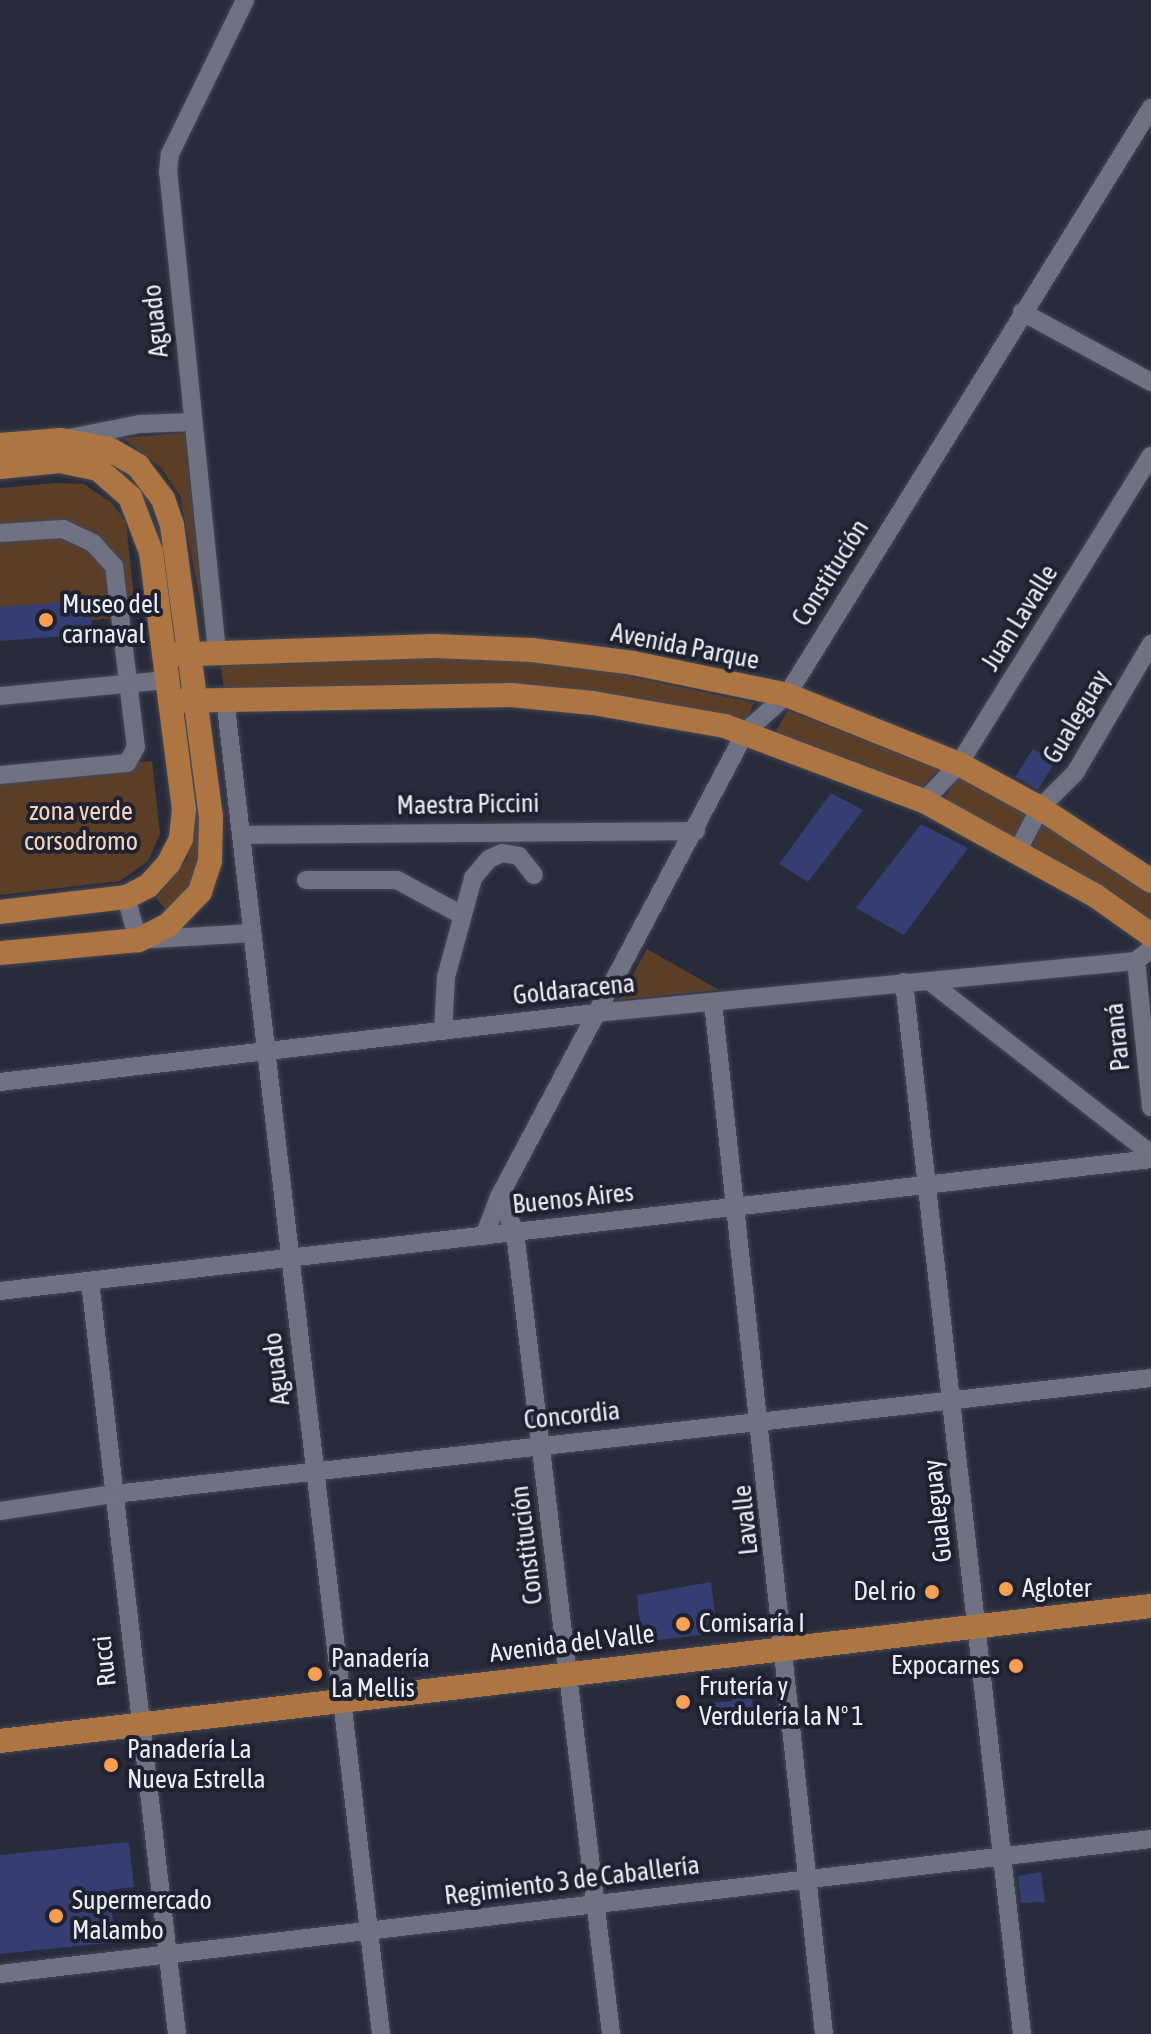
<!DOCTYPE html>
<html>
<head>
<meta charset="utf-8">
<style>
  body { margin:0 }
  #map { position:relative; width:1151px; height:2034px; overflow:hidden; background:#282b39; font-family:"Asap Condensed",sans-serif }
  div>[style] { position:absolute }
  .green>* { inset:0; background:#5c3e26 }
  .building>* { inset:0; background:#353d73 }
  .roads { filter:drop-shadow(0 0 2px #454854) drop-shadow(0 0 2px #454854) }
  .minor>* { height:18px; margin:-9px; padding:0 9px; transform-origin:9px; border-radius:9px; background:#6e7283 }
  .major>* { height:24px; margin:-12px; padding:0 12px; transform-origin:12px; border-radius:12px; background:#ac7542 }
  .dots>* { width:22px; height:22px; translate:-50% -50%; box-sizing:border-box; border:4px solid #1e212f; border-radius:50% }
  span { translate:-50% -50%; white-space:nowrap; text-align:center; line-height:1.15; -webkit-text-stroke:8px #1e212f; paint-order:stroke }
  .street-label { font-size:26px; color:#ebeef7 }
  .poi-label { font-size:26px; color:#ebeef7 }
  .left { translate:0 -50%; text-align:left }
  .right { translate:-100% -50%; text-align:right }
  .park-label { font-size:26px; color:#f4d4bc }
</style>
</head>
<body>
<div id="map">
  <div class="green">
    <div style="clip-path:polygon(185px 433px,203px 614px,180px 496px,161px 468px,123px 438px)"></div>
    <div style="clip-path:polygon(57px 483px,84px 484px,112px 503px,126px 522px,136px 616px,0 629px,0 488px)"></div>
    <div style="clip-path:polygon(434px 653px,592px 668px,754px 703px,744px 725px,592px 695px,434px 683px,224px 689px,220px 661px)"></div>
    <div style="clip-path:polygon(788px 710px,939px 768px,921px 789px,781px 735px,776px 731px)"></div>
    <div style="clip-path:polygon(177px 721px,193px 721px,201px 861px,191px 888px,169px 913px,156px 898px,188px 858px,191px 823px)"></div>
    <div style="clip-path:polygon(152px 761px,160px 834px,148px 861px,120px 881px,0 895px,0 774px)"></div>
    <div style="clip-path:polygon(958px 773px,1028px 812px,1014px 837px,943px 803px)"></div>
    <div style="clip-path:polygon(1044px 820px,1151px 895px,1151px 925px,1031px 848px)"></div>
    <div style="clip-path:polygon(647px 949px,719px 990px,619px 1000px)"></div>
  </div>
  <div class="building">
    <div style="clip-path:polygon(90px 600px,92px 634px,0 641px,0 607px)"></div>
    <div style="clip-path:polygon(1033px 749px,1055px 762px,1038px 790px,1015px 777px)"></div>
    <div style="clip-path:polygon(831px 793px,863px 810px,808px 882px,779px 864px)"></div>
    <div style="clip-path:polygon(921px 824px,968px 848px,904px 935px,856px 908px)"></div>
    <div style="clip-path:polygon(711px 1582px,717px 1633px,642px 1642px,637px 1595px)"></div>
    <div style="clip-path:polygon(750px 1678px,755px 1725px,713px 1730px,709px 1703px,732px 1701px,730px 1681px)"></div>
    <div style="clip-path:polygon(129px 1842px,134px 1887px,109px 1890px,116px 1942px,0 1954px,0 1855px)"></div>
    <div style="clip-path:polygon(1041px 1872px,1045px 1902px,1021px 1903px,1018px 1876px)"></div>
  </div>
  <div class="roads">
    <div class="minor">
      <div style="left:1022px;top:312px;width:147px;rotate:28.5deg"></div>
      <div style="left:69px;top:438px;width:72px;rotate:-11.2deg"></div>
      <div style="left:140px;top:424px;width:52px;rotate:-2.2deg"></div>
      <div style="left:0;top:533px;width:63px;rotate:-3.6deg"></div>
      <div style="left:63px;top:529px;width:33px;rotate:25deg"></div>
      <div style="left:93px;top:543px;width:31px;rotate:48deg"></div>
      <div style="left:114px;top:566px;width:182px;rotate:83.1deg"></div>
      <div style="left:136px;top:747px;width:18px;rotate:119deg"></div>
      <div style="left:127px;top:763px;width:128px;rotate:174.6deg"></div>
      <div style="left:217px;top:652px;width:482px;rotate:-95.8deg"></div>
      <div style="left:168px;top:172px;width:18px;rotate:-84deg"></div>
      <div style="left:170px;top:154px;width:171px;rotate:-64deg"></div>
      <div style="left:0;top:696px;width:168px;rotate:-5.5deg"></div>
      <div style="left:225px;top:698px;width:1345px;rotate:83.34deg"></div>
      <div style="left:924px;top:801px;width:51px;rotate:-46.6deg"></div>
      <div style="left:959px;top:764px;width:363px;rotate:-58.1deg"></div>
      <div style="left:241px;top:835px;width:455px;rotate:-0.5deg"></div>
      <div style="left:1017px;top:852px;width:50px;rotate:-62.4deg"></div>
      <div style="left:1040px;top:808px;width:49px;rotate:-45deg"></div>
      <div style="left:1075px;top:773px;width:150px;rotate:-59.5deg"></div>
      <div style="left:306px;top:880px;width:91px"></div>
      <div style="left:397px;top:880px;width:72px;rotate:28.4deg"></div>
      <div style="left:126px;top:897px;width:45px;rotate:74.4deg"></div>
      <div style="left:138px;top:940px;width:114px;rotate:-3.5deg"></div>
      <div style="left:1136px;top:961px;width:147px;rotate:84.1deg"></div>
      <div style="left:929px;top:981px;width:281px;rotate:37.9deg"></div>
      <div style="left:904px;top:982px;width:1059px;rotate:83.6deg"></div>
      <div style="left:713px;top:1002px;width:1038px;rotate:83.86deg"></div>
      <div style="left:443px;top:1031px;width:54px;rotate:-86.8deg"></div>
      <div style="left:446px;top:977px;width:103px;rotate:-74.7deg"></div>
      <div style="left:473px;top:878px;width:25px;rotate:-50deg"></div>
      <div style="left:489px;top:859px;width:14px;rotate:-25deg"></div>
      <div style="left:502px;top:853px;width:17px;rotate:10deg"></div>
      <div style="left:519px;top:856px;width:24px;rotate:52deg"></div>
      <div style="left:0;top:1082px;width:599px;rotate:-6.61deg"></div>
      <div style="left:595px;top:1013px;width:543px;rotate:-5.49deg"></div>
      <div style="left:1136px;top:961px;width:19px;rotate:-39deg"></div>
      <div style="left:499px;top:1197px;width:38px;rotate:65deg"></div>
      <div style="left:515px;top:1232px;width:808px;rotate:83.17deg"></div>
      <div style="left:484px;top:1236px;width:42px;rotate:-69deg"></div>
      <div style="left:499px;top:1197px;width:527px;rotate:-62.07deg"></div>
      <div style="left:746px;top:731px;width:55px;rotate:-41.3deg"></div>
      <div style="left:787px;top:695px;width:691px;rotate:-58.2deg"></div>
      <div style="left:90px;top:1281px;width:758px;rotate:83.41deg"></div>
      <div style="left:0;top:1291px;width:1159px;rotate:-6.54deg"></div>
      <div style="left:0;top:1511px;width:115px;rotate:-8.5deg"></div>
      <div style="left:114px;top:1494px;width:1043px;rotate:-6.38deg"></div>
      <div style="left:0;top:1974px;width:1159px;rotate:-6.69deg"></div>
    </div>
    <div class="major">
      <div style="left:0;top:445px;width:61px;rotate:-4.7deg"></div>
      <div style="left:61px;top:440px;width:49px;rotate:10.6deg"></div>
      <div style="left:109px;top:449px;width:34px;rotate:30deg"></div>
      <div style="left:138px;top:466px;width:41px;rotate:52.9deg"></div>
      <div style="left:163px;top:499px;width:28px;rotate:71deg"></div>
      <div style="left:172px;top:525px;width:295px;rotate:82.4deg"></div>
      <div style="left:211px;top:817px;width:44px;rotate:91.3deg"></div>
      <div style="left:210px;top:861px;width:33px;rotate:108deg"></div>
      <div style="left:200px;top:892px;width:46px;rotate:134.1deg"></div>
      <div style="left:168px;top:925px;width:34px;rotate:153deg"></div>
      <div style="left:138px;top:940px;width:139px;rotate:174.6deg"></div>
      <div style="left:0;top:467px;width:60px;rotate:-5.7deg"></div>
      <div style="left:60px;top:461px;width:39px;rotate:12deg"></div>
      <div style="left:98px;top:469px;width:43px;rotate:41.2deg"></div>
      <div style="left:130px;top:497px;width:59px;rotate:69.1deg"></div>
      <div style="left:151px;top:552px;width:259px;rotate:82.7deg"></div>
      <div style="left:184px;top:809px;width:30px;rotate:96deg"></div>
      <div style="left:181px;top:839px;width:27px;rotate:117deg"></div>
      <div style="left:169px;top:863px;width:31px;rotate:132deg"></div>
      <div style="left:148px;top:886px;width:25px;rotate:153deg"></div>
      <div style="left:126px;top:897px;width:127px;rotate:173.2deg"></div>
      <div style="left:164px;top:655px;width:270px;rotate:-1.9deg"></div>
      <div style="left:434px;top:646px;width:98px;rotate:2.3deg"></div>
      <div style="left:532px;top:650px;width:102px;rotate:7.3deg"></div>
      <div style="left:633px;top:663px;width:157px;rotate:11.7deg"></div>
      <div style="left:787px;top:695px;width:185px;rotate:21.9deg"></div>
      <div style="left:959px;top:764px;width:92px;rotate:28.5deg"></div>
      <div style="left:1040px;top:808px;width:133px;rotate:33.3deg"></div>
      <div style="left:170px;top:701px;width:341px;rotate:-1deg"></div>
      <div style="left:511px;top:695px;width:82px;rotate:5.6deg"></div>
      <div style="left:593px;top:703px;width:134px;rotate:9.9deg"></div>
      <div style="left:725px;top:726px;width:213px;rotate:20.7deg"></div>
      <div style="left:924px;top:801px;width:196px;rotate:28.9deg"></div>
      <div style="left:1096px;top:896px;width:67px;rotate:35.3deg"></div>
      <div style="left:0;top:1741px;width:1159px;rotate:-6.69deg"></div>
    </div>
  </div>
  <div class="dots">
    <div style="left:46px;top:620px;background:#fb9e50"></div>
    <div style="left:1006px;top:1589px;background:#fb9e50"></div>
    <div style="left:932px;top:1592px;background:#fb9e50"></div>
    <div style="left:683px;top:1624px;background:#fb9e50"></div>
    <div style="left:1016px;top:1666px;background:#fb9e50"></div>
    <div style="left:315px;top:1674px;background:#fb9e50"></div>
    <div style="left:683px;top:1702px;background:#fb9e50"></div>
    <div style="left:111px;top:1765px;background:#fb9e50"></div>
    <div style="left:56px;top:1916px;background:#fb9e50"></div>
  </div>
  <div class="street-label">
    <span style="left:156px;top:321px;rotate:-96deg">Aguado</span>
    <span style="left:831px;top:573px;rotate:-58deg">Constitución</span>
    <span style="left:1020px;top:618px;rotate:-58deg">Juan Lavalle</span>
    <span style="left:685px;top:647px;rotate:11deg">Avenida Parque</span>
    <span style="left:1077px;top:717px;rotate:-59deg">Gualeguay</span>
    <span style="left:468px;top:805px;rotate:-1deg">Maestra Piccini</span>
    <span style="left:574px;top:990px;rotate:-6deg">Goldaracena</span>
    <span style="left:1118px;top:1037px;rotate:-96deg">Paraná</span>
    <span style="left:573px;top:1199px;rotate:-6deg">Buenos Aires</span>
    <span style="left:277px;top:1369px;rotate:-97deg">Aguado</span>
    <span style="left:572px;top:1416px;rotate:-6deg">Concordia</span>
    <span style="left:938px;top:1511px;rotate:-96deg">Gualeguay</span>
    <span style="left:746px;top:1520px;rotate:-96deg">Lavalle</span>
    <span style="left:527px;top:1545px;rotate:-97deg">Constitución</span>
    <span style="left:572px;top:1644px;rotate:-7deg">Avenida del Valle</span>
    <span style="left:105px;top:1661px;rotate:-96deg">Rucci</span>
    <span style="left:572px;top:1881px;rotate:-7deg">Regimiento 3 de Caballería</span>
  </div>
  <div class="poi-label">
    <span class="left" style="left:62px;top:620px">Museo del<br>carnaval</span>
    <span class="left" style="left:1022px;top:1589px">Agloter</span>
    <span class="right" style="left:916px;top:1592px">Del rio</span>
    <span class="left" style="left:699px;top:1624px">Comisaría I</span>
    <span class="left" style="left:331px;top:1674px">Panadería<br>La Mellis</span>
    <span class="right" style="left:1000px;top:1666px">Expocarnes</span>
    <span class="left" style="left:699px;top:1702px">Frutería y<br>Verdulería la Nº 1</span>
    <span class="left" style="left:127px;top:1765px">Panadería La<br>Nueva Estrella</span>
    <span class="left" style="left:72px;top:1916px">Supermercado<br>Malambo</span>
  </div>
  <div class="park-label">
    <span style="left:81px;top:827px">zona verde<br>corsodromo</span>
  </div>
</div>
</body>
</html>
